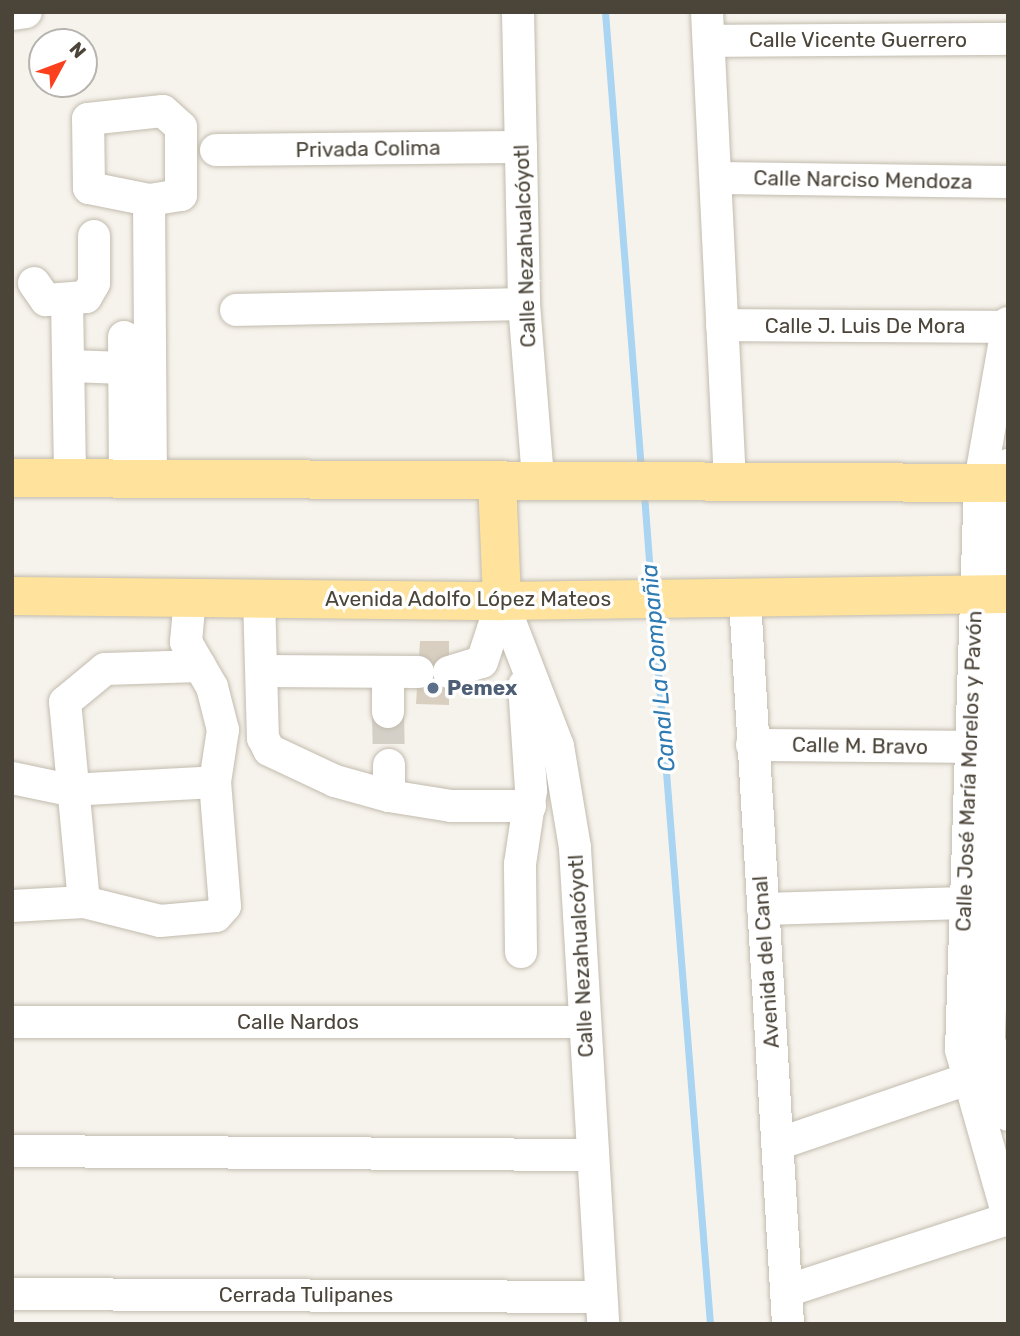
<!DOCTYPE html>
<html>
<head>
<meta charset="utf-8">
<style>
  body { margin:0 }
  #map { position:relative; width:1020px; height:1336px; overflow:hidden; background:#f6f3ec; font-family:Rubik,sans-serif }
  div>[style] { position:absolute }
  .stream>* { height:7px; margin:-3.5px; padding:0 3.5px; transform-origin:3.5px; border-radius:3.5px; background:#a9d4f2 }
  .building>* { inset:0; background:#d8cfc1 }
  .minor-tunnel>* { height:32px; margin-top:-16px; transform-origin:0; background:repeating-linear-gradient(90deg,#d4d0c8 0 32px,transparent 0 48px) }
  .roads { filter:drop-shadow(0 0 2px #c2bbae) drop-shadow(0 0 2px #c2bbae) }
  .minor>* { height:32px; margin:-16px; padding:0 16px; transform-origin:16px; border-radius:16px; background:#fff }
  .major>* { height:38px; margin:-19px; padding:0 19px; transform-origin:19px; border-radius:19px; background:#ffe39c }
  .dots>* { width:19px; height:19px; translate:-50% -50%; box-sizing:border-box; border:4px solid #fff; border-radius:50% }
  span { translate:-50% -50%; white-space:nowrap; text-align:center; line-height:1.15; -webkit-text-stroke:7px #fff; paint-order:stroke }
  .street-label { font-size:21px; color:#4b4439 }
  .service-label { font-size:21px; color:#4e5e75; font-weight:700 }
  .left { translate:0 -50%; text-align:left }
  .water-label { font-size:23px; color:#2e7ab2; font-style:italic }
  .frame { position:absolute; inset:0; border:14px solid #4b4439; pointer-events:none }
  .north { position:absolute; left:28px; top:28px; width:70px; height:70px; box-sizing:border-box; background:#fff; border:2px solid #b7b4b0; border-radius:50%; rotate:49deg; font-size:19px; font-weight:700; line-height:28px; text-align:center; color:#4b4439 }
  .north::after { content:''; display:block; margin:auto; width:24px; height:32px; background:#fc3f1d; clip-path:polygon(50% 0,100% 100%,50% 72%,0 100%) }
</style>
</head>
<body>
<div id="map">
  <div class="stream">
    <div style="left:605px;top:12px;width:457px;rotate:85.5deg"></div>
    <div style="left:644px;top:494px;width:93px;rotate:85.7deg"></div>
    <div style="left:653px;top:609px;width:717px;rotate:85.44deg"></div>
  </div>
  <div class="building">
    <div style="clip-path:polygon(420px 641px,449px 641px,449px 705px,416px 704px)"></div>
  </div>
  <div class="minor-tunnel">
    <div style="left:388px;top:712px;width:53px;rotate:88.9deg"></div>
  </div>
  <div class="roads">
    <div class="minor">
      <div style="left:518px;top:12px;width:292px;rotate:88.8deg"></div>
      <div style="left:524px;top:304px;width:176px;rotate:85.4deg"></div>
      <div style="left:707px;top:12px;width:467px;rotate:87.2deg"></div>
      <div style="left:12px;top:14px;width:14px;rotate:-8deg"></div>
      <div style="left:709px;top:41px;width:299px;rotate:-0.4deg"></div>
      <div style="left:163px;top:111px;width:24px;rotate:42deg"></div>
      <div style="left:181px;top:127px;width:68px;rotate:90deg"></div>
      <div style="left:181px;top:195px;width:32px;rotate:171deg"></div>
      <div style="left:149px;top:200px;width:61px;rotate:-168.7deg"></div>
      <div style="left:89px;top:188px;width:69px;rotate:-90.8deg"></div>
      <div style="left:88px;top:119px;width:75px;rotate:-6.1deg"></div>
      <div style="left:216px;top:150px;width:305px;rotate:-0.6deg"></div>
      <div style="left:717px;top:178px;width:291px;rotate:0.8deg"></div>
      <div style="left:149px;top:200px;width:278px;rotate:89.6deg"></div>
      <div style="left:34px;top:283px;width:21px;rotate:55deg"></div>
      <div style="left:46px;top:300px;width:40px;rotate:-4.3deg"></div>
      <div style="left:86px;top:297px;width:16px;rotate:-60deg"></div>
      <div style="left:94px;top:283px;width:47px;rotate:-90deg"></div>
      <div style="left:67px;top:301px;width:177px;rotate:89deg"></div>
      <div style="left:236px;top:310px;width:288px;rotate:-1.2deg"></div>
      <div style="left:1008px;top:323px;width:160px;rotate:100deg"></div>
      <div style="left:980px;top:481px;width:569px;rotate:91.91deg"></div>
      <div style="left:961px;top:1050px;width:173px;rotate:74.2deg"></div>
      <div style="left:722px;top:325px;width:285px;rotate:0.4deg"></div>
      <div style="left:124px;top:337px;width:142px;rotate:89.6deg"></div>
      <div style="left:70px;top:366px;width:54px;rotate:2.1deg"></div>
      <div style="left:1008px;top:465px;width:574px;rotate:91.9deg"></div>
      <div style="left:989px;top:1039px;width:78px;rotate:76deg"></div>
      <div style="left:259px;top:597px;width:141px;rotate:88.4deg"></div>
      <div style="left:263px;top:738px;width:13px;rotate:63deg"></div>
      <div style="left:269px;top:750px;width:73px;rotate:25.2deg"></div>
      <div style="left:335px;top:781px;width:56px;rotate:15.5deg"></div>
      <div style="left:389px;top:796px;width:63px;rotate:9.2deg"></div>
      <div style="left:451px;top:806px;width:79px"></div>
      <div style="left:745px;top:600px;width:725px;rotate:86.6deg"></div>
      <div style="left:502px;top:601px;width:155px;rotate:68.9deg"></div>
      <div style="left:558px;top:746px;width:103px;rotate:80.5deg"></div>
      <div style="left:575px;top:848px;width:477px;rotate:86.6deg"></div>
      <div style="left:262px;top:671px;width:156px;rotate:0.4deg"></div>
      <div style="left:449px;top:672px;width:34px;rotate:-17deg"></div>
      <div style="left:482px;top:662px;width:64px;rotate:-71.8deg"></div>
      <div style="left:388px;top:673px;width:39px;rotate:90deg"></div>
      <div style="left:752px;top:745px;width:215px;rotate:0.5deg"></div>
      <div style="left:389px;top:765px;width:31px;rotate:90deg"></div>
      <div style="left:12px;top:778px;width:58px;rotate:11.9deg"></div>
      <div style="left:69px;top:790px;width:146px;rotate:-3.1deg"></div>
      <div style="left:84px;top:902px;width:201px;rotate:-95.4deg"></div>
      <div style="left:65px;top:702px;width:52px;rotate:-39.5deg"></div>
      <div style="left:105px;top:669px;width:95px;rotate:-1.8deg"></div>
      <div style="left:12px;top:906px;width:72px;rotate:-3.2deg"></div>
      <div style="left:84px;top:902px;width:78px;rotate:14deg"></div>
      <div style="left:160px;top:921px;width:56px;rotate:-5.1deg"></div>
      <div style="left:216px;top:916px;width:13px;rotate:-48deg"></div>
      <div style="left:225px;top:906px;width:124px;rotate:-94.6deg"></div>
      <div style="left:215px;top:782px;width:53px;rotate:-81.3deg"></div>
      <div style="left:223px;top:730px;width:44px;rotate:-104.3deg"></div>
      <div style="left:212px;top:687px;width:52px;rotate:-120deg"></div>
      <div style="left:186px;top:642px;width:45px;rotate:-84.9deg"></div>
      <div style="left:763px;top:909px;width:202px;rotate:-1.7deg"></div>
      <div style="left:521px;top:952px;width:88px;rotate:-90.7deg"></div>
      <div style="left:520px;top:864px;width:75px;rotate:-81.5deg"></div>
      <div style="left:531px;top:790px;width:105px;rotate:-93.8deg"></div>
      <div style="left:12px;top:1022px;width:573px"></div>
      <div style="left:778px;top:1144px;width:198px;rotate:-18.9deg"></div>
      <div style="left:12px;top:1151px;width:579px;rotate:0.4deg"></div>
      <div style="left:786px;top:1291px;width:233px;rotate:-18deg"></div>
      <div style="left:12px;top:1294px;width:588px;rotate:0.29deg"></div>
    </div>
    <div class="major">
      <div style="left:12px;top:478px;width:996px;rotate:0.29deg"></div>
      <div style="left:497px;top:480px;width:121px;rotate:87.6deg"></div>
      <div style="left:12px;top:596px;width:490px;rotate:0.6deg"></div>
      <div style="left:502px;top:601px;width:506px;rotate:-0.79deg"></div>
    </div>
  </div>
  <div class="dots">
    <div style="left:433px;top:688px;background:#5c6f8a"></div>
  </div>
  <div class="street-label">
    <span style="left:858px;top:40px">Calle Vicente Guerrero</span>
    <span style="left:368px;top:149px;rotate:-1deg">Privada Colima</span>
    <span style="left:863px;top:180px;rotate:1deg">Calle Narciso Mendoza</span>
    <span style="left:525px;top:246px;rotate:-92deg">Calle Nezahualcóyotl</span>
    <span style="left:865px;top:326px">Calle J. Luis De Mora</span>
    <span style="left:468px;top:599px">Avenida Adolfo López Mateos</span>
    <span style="left:860px;top:746px;rotate:1deg">Calle M. Bravo</span>
    <span style="left:969px;top:771px;rotate:-88deg">Calle José María Morelos y Pavón</span>
    <span style="left:581px;top:956px;rotate:-93deg">Calle Nezahualcóyotl</span>
    <span style="left:766px;top:962px;rotate:-94deg">Avenida del Canal</span>
    <span style="left:298px;top:1022px">Calle Nardos</span>
    <span style="left:306px;top:1295px">Cerrada Tulipanes</span>
  </div>
  <div class="service-label">
    <span class="left" style="left:447px;top:688px">Pemex</span>
  </div>
  <div class="water-label">
    <span style="left:658px;top:668px;rotate:-95deg">Canal La Compañia</span>
  </div>
  <div class="frame"></div>
  <div class="north">N</div>
</div>
</body>
</html>
